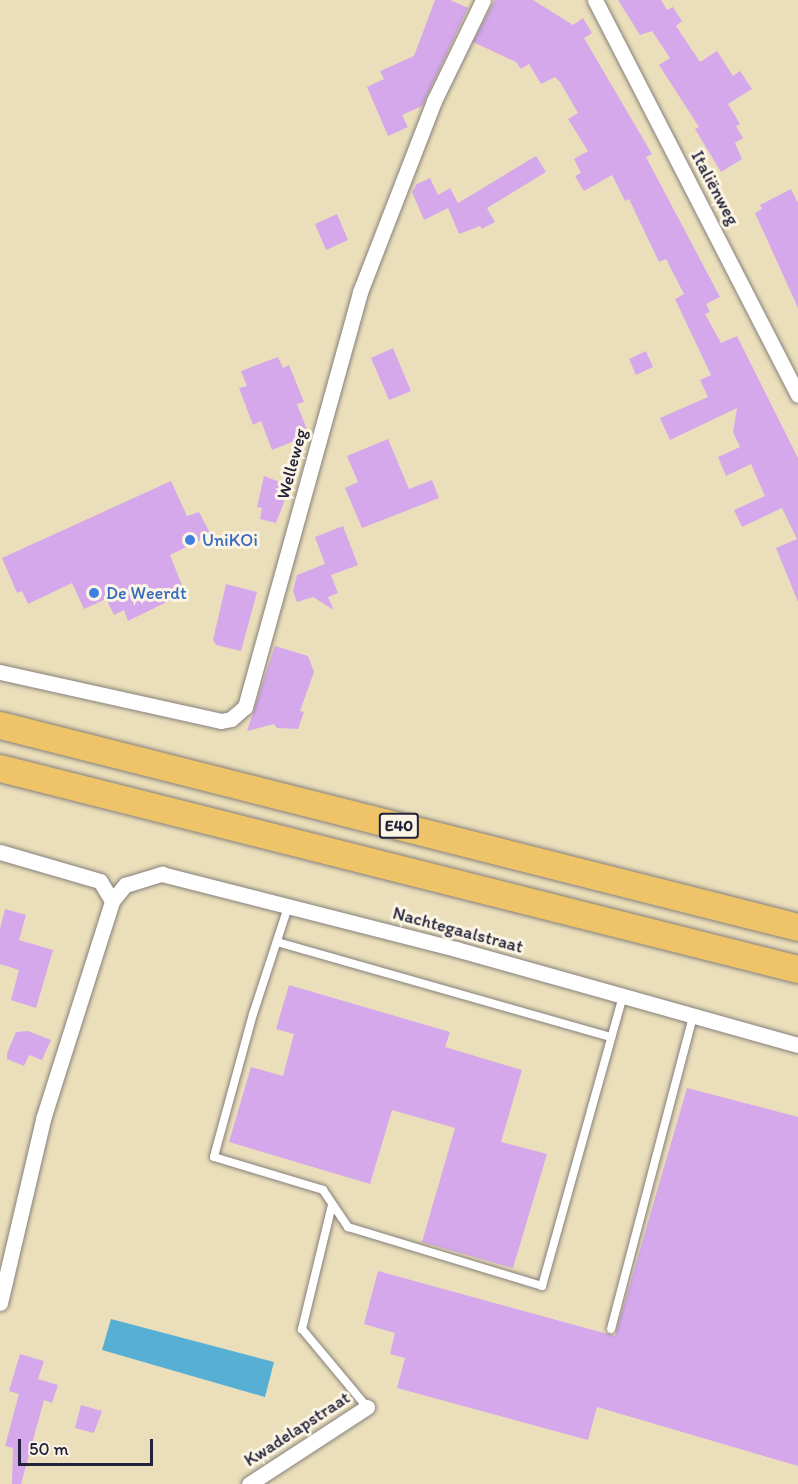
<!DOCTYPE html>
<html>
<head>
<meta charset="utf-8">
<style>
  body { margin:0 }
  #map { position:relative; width:798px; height:1484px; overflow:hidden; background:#ebdfbb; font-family:Itim,sans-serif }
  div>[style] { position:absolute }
  .water>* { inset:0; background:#57afd4 }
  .building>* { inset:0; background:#d5a8ec }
  .roads { filter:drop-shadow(0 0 2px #86807b) drop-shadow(0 0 2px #86807b) }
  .service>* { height:8px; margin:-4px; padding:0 4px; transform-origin:4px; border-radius:4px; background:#fff }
  .minor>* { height:15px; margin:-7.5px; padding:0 7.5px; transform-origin:7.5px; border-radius:7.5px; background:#fff }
  .motorway>* { height:27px; margin:-13.5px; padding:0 13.5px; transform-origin:13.5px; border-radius:13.5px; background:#efc469 }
  .dots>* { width:16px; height:16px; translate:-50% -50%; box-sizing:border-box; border:3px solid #fcf5e5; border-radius:50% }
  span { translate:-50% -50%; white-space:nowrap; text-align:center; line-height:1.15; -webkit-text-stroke:6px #fcf5e5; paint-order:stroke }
  .shield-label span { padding:2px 4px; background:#fcf5e5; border:2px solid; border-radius:4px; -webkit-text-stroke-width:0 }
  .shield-label { font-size:16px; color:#22223b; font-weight:700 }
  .street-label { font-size:18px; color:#22223b }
  .shop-label { font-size:18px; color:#366cbe }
  .left { translate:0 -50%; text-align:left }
  .scale { position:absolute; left:18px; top:1439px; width:135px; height:27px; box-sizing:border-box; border:3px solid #22223b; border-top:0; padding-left:8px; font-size:18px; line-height:21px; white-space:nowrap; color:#22223b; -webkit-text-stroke:4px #fcf5e5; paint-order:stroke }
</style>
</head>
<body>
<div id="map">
  <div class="water">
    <div style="clip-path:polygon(111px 1319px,274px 1362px,265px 1397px,102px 1350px)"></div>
  </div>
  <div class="building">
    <div style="clip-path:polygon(435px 0,450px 0,468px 8px,422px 106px,402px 115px,408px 127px,388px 136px,367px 87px,384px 79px,380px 71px,414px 56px)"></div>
    <div style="clip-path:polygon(495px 0,533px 0,573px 25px,583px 18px,592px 33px,584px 38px,652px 154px,646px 157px,720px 297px,706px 304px,710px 312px,705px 314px,721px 343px,737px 336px,798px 458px,798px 602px,776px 548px,797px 539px,782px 508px,742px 527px,734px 510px,765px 496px,751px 464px,726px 476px,718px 457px,740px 447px,733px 432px,737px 408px,670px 440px,660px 418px,708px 397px,700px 380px,711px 375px,675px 299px,684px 294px,666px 259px,659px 262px,629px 199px,625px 201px,612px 175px,584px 191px,575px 176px,581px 173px,574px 159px,588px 151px,568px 119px,578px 113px,560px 82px,555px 77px,541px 84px,529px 64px,521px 69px,516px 62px,473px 42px)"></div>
    <div style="clip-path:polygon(618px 0,661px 0,667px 10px,673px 7px,682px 21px,676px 26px,700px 62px,717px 51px,733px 76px,740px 71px,752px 89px,728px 104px,740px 124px,736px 126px,743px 138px,735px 143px,742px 159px,721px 172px,695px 129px,699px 127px,659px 65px,670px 58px,652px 31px,640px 35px)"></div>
    <div style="clip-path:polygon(536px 156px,546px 172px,487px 208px,495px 222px,482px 229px,480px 226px,459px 234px,448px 208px,424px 220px,412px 192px,417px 184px,430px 178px,438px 195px,450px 188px,458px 203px)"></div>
    <div style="clip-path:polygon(791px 189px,798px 203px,798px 308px,755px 213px,762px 209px,760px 205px)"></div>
    <div style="clip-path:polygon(337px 214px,348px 240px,326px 250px,315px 224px)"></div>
    <div style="clip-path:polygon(393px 348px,411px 391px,389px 400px,371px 358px)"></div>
    <div style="clip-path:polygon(646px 351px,653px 367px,636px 375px,629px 359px)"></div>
    <div style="clip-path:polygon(278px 357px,283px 368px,289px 365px,304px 402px,297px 404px,309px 435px,272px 450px,261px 421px,253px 425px,239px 388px,247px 386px,241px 371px)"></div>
    <div style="clip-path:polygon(388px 439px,409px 489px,432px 480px,439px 498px,362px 528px,345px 488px,358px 482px,347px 456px)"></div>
    <div style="clip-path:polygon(264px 476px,290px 486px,276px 523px,260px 519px,262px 508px,257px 507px)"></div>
    <div style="clip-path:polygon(171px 481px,187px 516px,199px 512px,211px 535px,170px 555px,185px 593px,128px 621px,124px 610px,114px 615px,106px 599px,84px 609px,72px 583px,28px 604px,22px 591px,17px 593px,2px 558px)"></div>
    <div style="clip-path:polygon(343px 526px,358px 565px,331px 575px,338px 593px,328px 597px,334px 610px,313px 597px,297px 602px,293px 591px,297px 575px,325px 564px,315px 537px)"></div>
    <div style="clip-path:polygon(226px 584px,257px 592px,241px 651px,216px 645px,213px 640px)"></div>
    <div style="clip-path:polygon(275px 646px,308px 656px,314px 672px,300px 711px,304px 712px,298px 729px,277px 728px,274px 724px,247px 731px)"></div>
    <div style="clip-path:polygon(5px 909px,26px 915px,19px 940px,53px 950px,36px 1008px,11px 1000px,19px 970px,0 964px,0 929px)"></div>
    <div style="clip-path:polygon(289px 985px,450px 1032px,445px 1047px,522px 1070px,501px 1142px,547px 1154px,513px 1268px,422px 1242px,455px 1128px,392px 1110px,370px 1184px,229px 1142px,251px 1067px,283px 1076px,294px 1034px,276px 1029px)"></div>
    <div style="clip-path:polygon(28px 1031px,51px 1040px,42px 1060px,29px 1055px,24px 1066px,7px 1059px,7px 1053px,16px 1032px)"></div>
    <div style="clip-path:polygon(687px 1088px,798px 1117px,798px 1466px,597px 1407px,588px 1440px,397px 1388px,405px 1358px,390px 1354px,395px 1333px,364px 1324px,378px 1271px,615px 1336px)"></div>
    <div style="clip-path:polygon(20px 1354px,44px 1361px,38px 1379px,58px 1385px,52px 1403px,44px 1400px,21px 1484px,12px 1484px,13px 1448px,5px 1446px,19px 1394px,9px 1391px)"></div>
    <div style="clip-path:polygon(81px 1405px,102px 1411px,94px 1433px,75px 1428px)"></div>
  </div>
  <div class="roads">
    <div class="service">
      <div style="left:288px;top:907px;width:113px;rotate:108.1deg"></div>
      <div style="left:253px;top:1014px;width:148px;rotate:105.3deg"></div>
      <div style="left:214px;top:1157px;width:114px;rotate:16.8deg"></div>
      <div style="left:323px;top:1190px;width:45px;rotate:56deg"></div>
      <div style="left:348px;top:1227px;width:203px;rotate:16.9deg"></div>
      <div style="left:542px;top:1286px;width:301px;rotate:-74.4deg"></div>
      <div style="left:277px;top:942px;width:347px;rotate:15.9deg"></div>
      <div style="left:332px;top:1205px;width:128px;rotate:103.6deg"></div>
      <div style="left:302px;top:1329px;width:102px;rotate:50.2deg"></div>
      <div style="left:611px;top:1329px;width:324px;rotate:-75.3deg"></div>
    </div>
    <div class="minor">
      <div style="left:595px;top:0;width:444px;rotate:62.8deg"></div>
      <div style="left:0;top:672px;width:226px;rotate:12.5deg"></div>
      <div style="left:221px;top:721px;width:10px;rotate:-11deg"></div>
      <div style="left:231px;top:719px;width:18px;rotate:-41deg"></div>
      <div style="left:245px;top:707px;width:431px;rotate:-74.5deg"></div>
      <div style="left:360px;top:292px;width:205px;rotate:-68.8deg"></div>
      <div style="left:434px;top:101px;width:112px;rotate:-64.1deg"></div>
      <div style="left:0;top:852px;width:104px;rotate:16.2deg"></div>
      <div style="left:100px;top:881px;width:23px;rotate:59deg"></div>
      <div style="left:0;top:1303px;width:189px;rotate:-76.8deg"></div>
      <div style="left:43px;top:1119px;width:229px;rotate:-72.4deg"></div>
      <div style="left:112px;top:901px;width:21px;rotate:-51deg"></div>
      <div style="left:125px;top:885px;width:39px;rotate:-17deg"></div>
      <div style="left:162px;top:874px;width:303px;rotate:14.3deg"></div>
      <div style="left:456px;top:949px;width:355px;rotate:15.7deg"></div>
      <div style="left:249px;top:1484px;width:141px;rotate:-33.1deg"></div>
    </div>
    <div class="motorway">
      <div style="left:0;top:725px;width:823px;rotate:14.21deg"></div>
      <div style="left:0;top:768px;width:823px;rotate:14.14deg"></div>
    </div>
  </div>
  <div class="dots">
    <div style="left:190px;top:540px;background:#3f7fe0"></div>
    <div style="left:94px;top:593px;background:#3f7fe0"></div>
  </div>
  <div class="shield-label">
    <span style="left:399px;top:826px">E40</span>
  </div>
  <div class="street-label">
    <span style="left:715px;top:188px;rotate:62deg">Italiënweg</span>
    <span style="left:292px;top:464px;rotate:-75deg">Welleweg</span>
    <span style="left:458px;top:930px;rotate:15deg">Nachtegaalstraat</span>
    <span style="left:297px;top:1429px;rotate:-33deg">Kwadelapstraat</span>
  </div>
  <div class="shop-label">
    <span class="left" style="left:202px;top:540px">UniKOi</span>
    <span class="left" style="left:106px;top:593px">De Weerdt</span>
  </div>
  <div class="scale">50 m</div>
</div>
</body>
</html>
